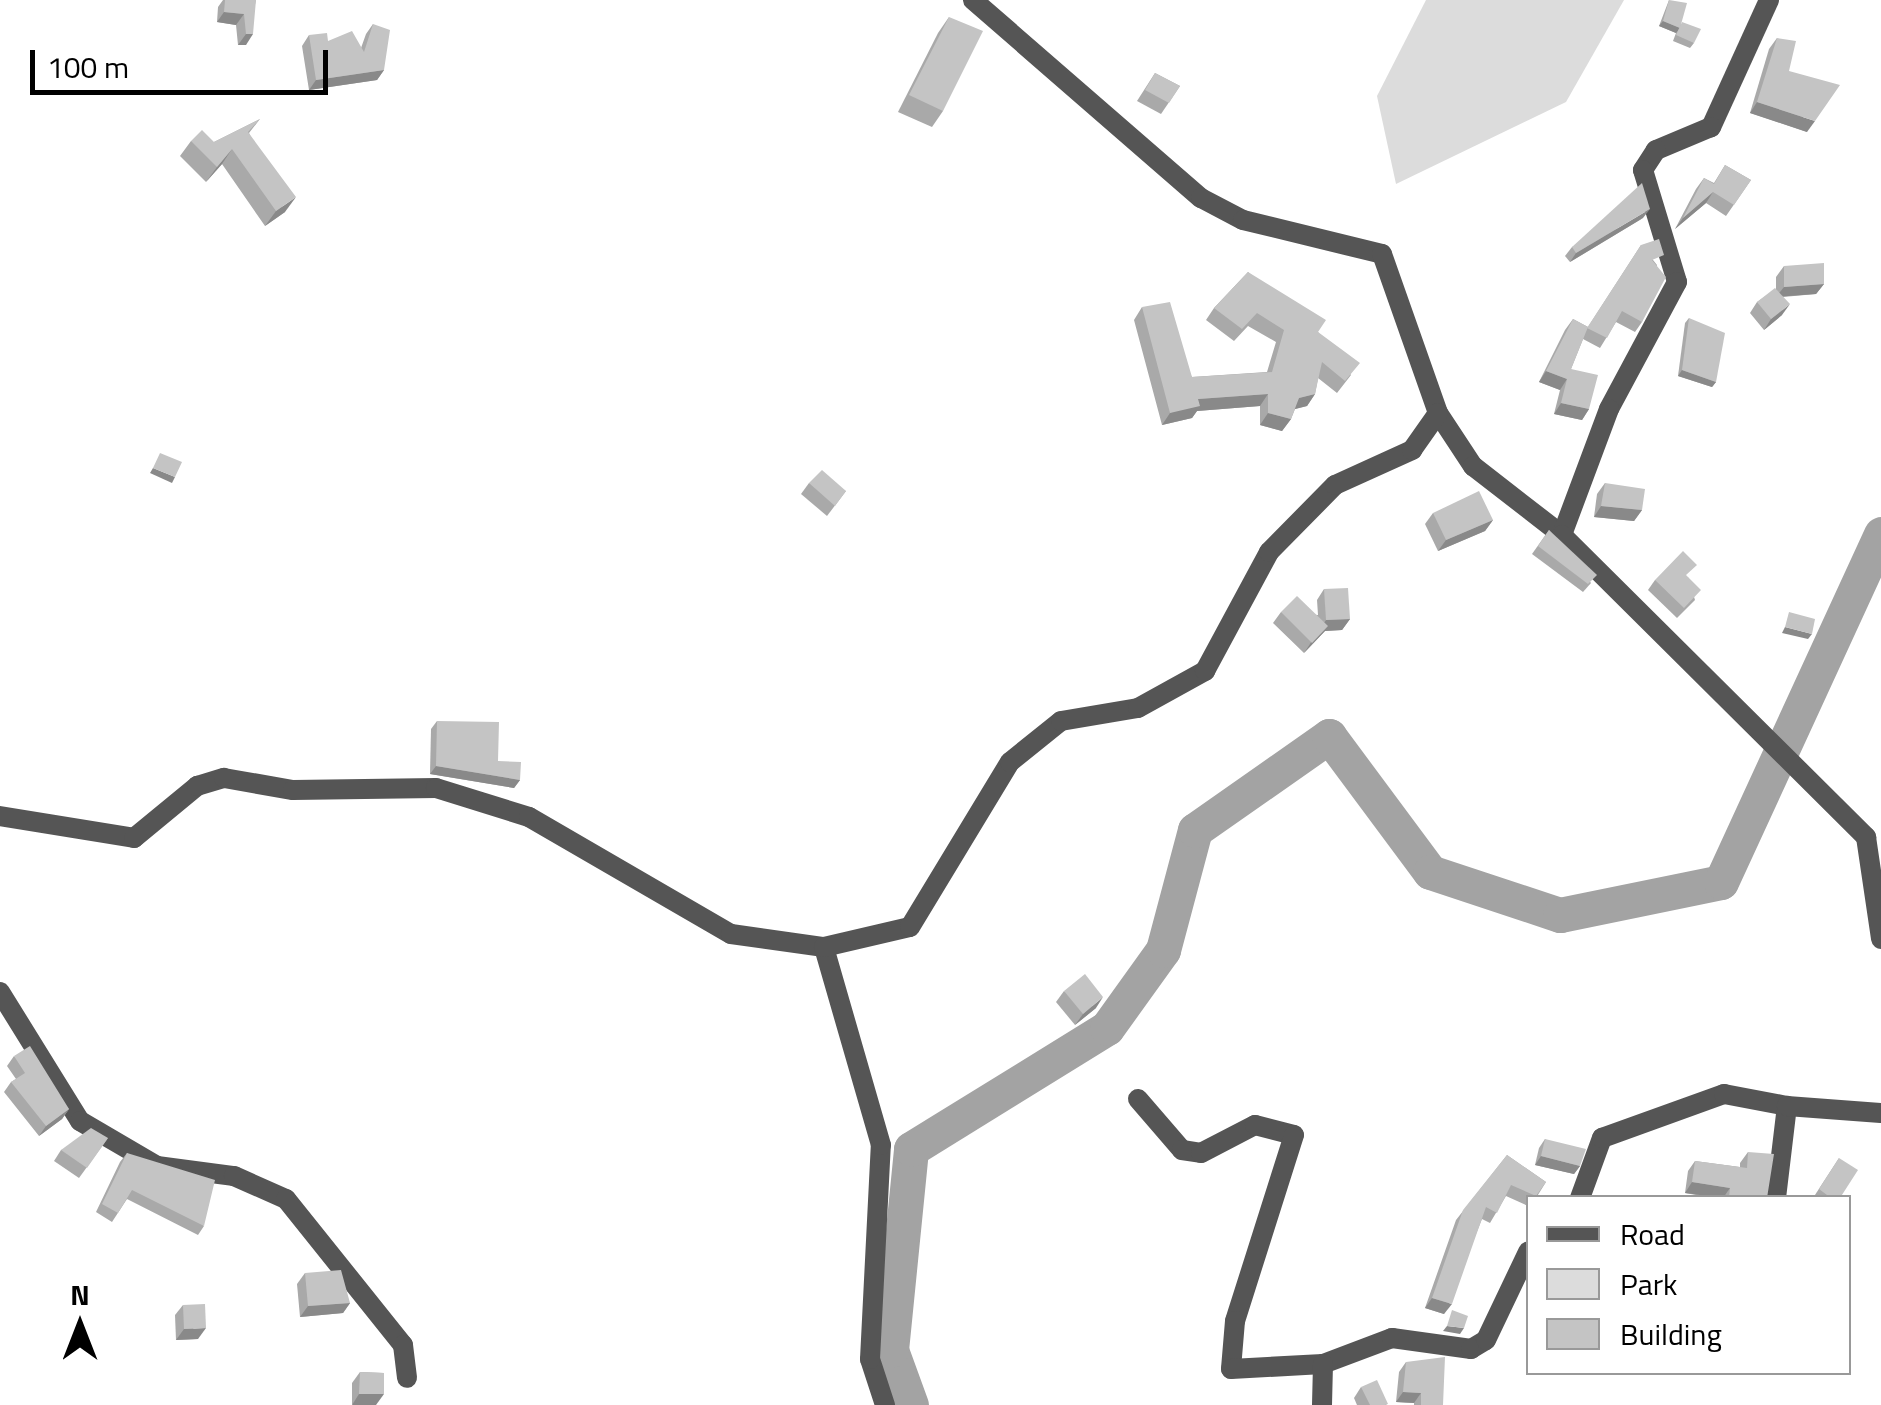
<!DOCTYPE html>
<html>
<head>
<meta charset="utf-8">
<style>
  body { margin:0 }
  #map { position:relative; width:1881px; height:1405px; overflow:hidden; background:#fff; font-family:"Titillium Web",sans-serif }
  div>[style] { position:absolute }
  .green>* { inset:0; background:#dcdcdc }
  .river>* { height:35px; margin:-17.5px; padding:0 17.5px; transform-origin:17.5px; border-radius:17.5px; background:#a3a3a3 }
  .minor>* { height:20px; margin:-10px; padding:0 10px; transform-origin:10px; border-radius:10px; background:#555 }
  .wall>* { inset:0; background:#a9a9a9 }
  .shaded-wall>* { inset:0; background:#898989 }
  .building>* { inset:0; background:#c4c4c4 }
  span { translate:-50% -50%; white-space:nowrap; text-align:center; line-height:1.15; -webkit-text-stroke:8px #fff; paint-order:stroke }
  .legend { position:absolute; left:1526px; top:1195px; width:325px; height:180px; box-sizing:border-box; background:#fff; border:2px solid #999; margin:0; padding:12px 18px; list-style:none; font-size:30px; color:#000 }
  .legend li { display:flex; align-items:center; gap:20px; height:50px }
  .legend b { width:50px; border:2px solid #999 }
  .north { position:absolute; left:30px; top:1275px; width:100px; height:100px; -webkit-text-stroke:8px #fff; paint-order:stroke; rotate:0deg; font-size:28px; font-weight:700; line-height:40px; text-align:center; color:#000 }
  .north::after { content:''; display:block; margin:auto; width:35px; height:45px; background:#000; clip-path:polygon(50% 0,100% 100%,50% 72%,0 100%) }
  .scale { position:absolute; left:30px; top:50px; width:298px; height:45px; box-sizing:border-box; border:5px solid #000; border-top:0; padding-left:12px; font-size:30px; line-height:35px; white-space:nowrap; color:#000; -webkit-text-stroke:8px #fff; paint-order:stroke }
</style>
</head>
<body>
<div id="map">
  <div class="green">
    <div style="clip-path:polygon(1426px 0,1624px 0,1566px 102px,1396px 184px,1377px 96px)"></div>
  </div>
  <div class="river">
    <div style="left:911px;top:1405px;width:59px;rotate:-110deg"></div>
    <div style="left:891px;top:1350px;width:202px;rotate:-84.3deg"></div>
    <div style="left:911px;top:1149px;width:230px;rotate:-31.7deg"></div>
    <div style="left:1107px;top:1028px;width:96px;rotate:-54.3deg"></div>
    <div style="left:1163px;top:950px;width:124px;rotate:-75.1deg"></div>
    <div style="left:1195px;top:830px;width:164px;rotate:-35deg"></div>
    <div style="left:1329px;top:736px;width:169px;rotate:53.4deg"></div>
    <div style="left:1430px;top:872px;width:137px;rotate:18.3deg"></div>
    <div style="left:1560px;top:915px;width:164px;rotate:-11.6deg"></div>
    <div style="left:1721px;top:882px;width:383px;rotate:-65.3deg"></div>
  </div>
  <div class="minor">
    <div style="left:973px;top:0;width:302px;rotate:41deg"></div>
    <div style="left:1201px;top:198px;width:47px;rotate:27.6deg"></div>
    <div style="left:1243px;top:220px;width:143px;rotate:13.7deg"></div>
    <div style="left:1382px;top:254px;width:169px;rotate:70.6deg"></div>
    <div style="left:1438px;top:413px;width:64px;rotate:56.6deg"></div>
    <div style="left:1473px;top:466px;width:113px;rotate:37.8deg"></div>
    <div style="left:1769px;top:0;width:140px;rotate:114.5deg"></div>
    <div style="left:1711px;top:127px;width:60px;rotate:157.3deg"></div>
    <div style="left:1656px;top:150px;width:24px;rotate:123deg"></div>
    <div style="left:1643px;top:170px;width:117px;rotate:73.1deg"></div>
    <div style="left:1677px;top:282px;width:144px;rotate:118.2deg"></div>
    <div style="left:1609px;top:409px;width:134px;rotate:110.5deg"></div>
    <div style="left:1562px;top:535px;width:429px;rotate:44.8deg"></div>
    <div style="left:1866px;top:837px;width:103px;rotate:81.6deg"></div>
    <div style="left:0;top:816px;width:136px;rotate:9.3deg"></div>
    <div style="left:134px;top:838px;width:82px;rotate:-39.5deg"></div>
    <div style="left:197px;top:786px;width:28px;rotate:-17deg"></div>
    <div style="left:224px;top:778px;width:70px;rotate:9.9deg"></div>
    <div style="left:293px;top:790px;width:143px;rotate:-0.8deg"></div>
    <div style="left:436px;top:788px;width:97px;rotate:17.3deg"></div>
    <div style="left:529px;top:817px;width:233px;rotate:30.1deg"></div>
    <div style="left:731px;top:934px;width:94px;rotate:8deg"></div>
    <div style="left:0;top:992px;width:152px;rotate:58.2deg"></div>
    <div style="left:80px;top:1121px;width:89px;rotate:30.3deg"></div>
    <div style="left:157px;top:1166px;width:78px;rotate:7.4deg"></div>
    <div style="left:234px;top:1176px;width:57px;rotate:23.9deg"></div>
    <div style="left:286px;top:1199px;width:187px;rotate:51.3deg"></div>
    <div style="left:403px;top:1345px;width:33px;rotate:83deg"></div>
    <div style="left:1138px;top:1099px;width:67px;rotate:49.2deg"></div>
    <div style="left:1182px;top:1150px;width:19px;rotate:9deg"></div>
    <div style="left:1201px;top:1153px;width:61px;rotate:-27.4deg"></div>
    <div style="left:1255px;top:1125px;width:40px;rotate:14.4deg"></div>
    <div style="left:1294px;top:1135px;width:195px;rotate:107.6deg"></div>
    <div style="left:1235px;top:1321px;width:48px;rotate:94.8deg"></div>
    <div style="left:1231px;top:1369px;width:92px;rotate:-3.1deg"></div>
    <div style="left:1323px;top:1364px;width:74px;rotate:-20.6deg"></div>
    <div style="left:1392px;top:1338px;width:80px;rotate:7.9deg"></div>
    <div style="left:1471px;top:1349px;width:17px;rotate:-31deg"></div>
    <div style="left:1486px;top:1340px;width:98px;rotate:-64.5deg"></div>
    <div style="left:1580px;top:1198px;width:64px;rotate:-69.9deg"></div>
    <div style="left:1602px;top:1138px;width:130px;rotate:-19.8deg"></div>
    <div style="left:1724px;top:1094px;width:64px;rotate:10.8deg"></div>
    <div style="left:1776px;top:1198px;width:93px;rotate:-83.2deg"></div>
    <div style="left:1787px;top:1106px;width:94px;rotate:4.3deg"></div>
    <div style="left:885px;top:1405px;width:48px;rotate:-108.1deg"></div>
    <div style="left:870px;top:1359px;width:214px;rotate:-87.1deg"></div>
    <div style="left:881px;top:1145px;width:206px;rotate:-106.1deg"></div>
    <div style="left:824px;top:947px;width:88px;rotate:-13.1deg"></div>
    <div style="left:910px;top:927px;width:193px;rotate:-58.8deg"></div>
    <div style="left:1010px;top:762px;width:65px;rotate:-38.8deg"></div>
    <div style="left:1061px;top:721px;width:78px;rotate:-9.6deg"></div>
    <div style="left:1138px;top:708px;width:77px;rotate:-28.9deg"></div>
    <div style="left:1205px;top:671px;width:135px;rotate:-61.7deg"></div>
    <div style="left:1269px;top:552px;width:94px;rotate:-45.4deg"></div>
    <div style="left:1335px;top:485px;width:85px;rotate:-24.4deg"></div>
    <div style="left:1412px;top:450px;width:45px;rotate:-54.9deg"></div>
    <div style="left:1322px;top:1405px;width:41px;rotate:-88.6deg"></div>
  </div>
  <div class="wall">
    <div style="clip-path:polygon(223px 0,256px 0,246px 45px,238px 45px,236px 25px,217px 22px,218px 7px)"></div>
    <div style="clip-path:polygon(1669px 0,1681px 25px,1694px 43px,1690px 48px,1673px 41px,1676px 33px,1659px 26px)"></div>
    <div style="clip-path:polygon(949px 17px,943px 111px,932px 127px,898px 112px,938px 33px)"></div>
    <div style="clip-path:polygon(373px 24px,384px 70px,377px 80px,309px 90px,302px 46px,309px 35px,328px 41px,361px 48px,366px 34px)"></div>
    <div style="clip-path:polygon(1777px 38px,1789px 71px,1807px 132px,1750px 113px,1769px 49px)"></div>
    <div style="clip-path:polygon(1155px 73px,1180px 86px,1161px 114px,1137px 101px)"></div>
    <div style="clip-path:polygon(260px 119px,249px 133px,285px 212px,265px 226px,222px 164px,206px 182px,180px 156px,191px 141px,214px 142px)"></div>
    <div style="clip-path:polygon(1725px 165px,1751px 180px,1726px 216px,1706px 203px,1675px 229px,1696px 189px,1704px 178px,1714px 183px)"></div>
    <div style="clip-path:polygon(1643px 218px,1570px 262px,1565px 256px,1572px 247px)"></div>
    <div style="clip-path:polygon(1641px 245px,1657px 265px,1642px 322px,1635px 332px,1616px 322px,1600px 348px,1583px 339px,1571px 369px,1589px 409px,1582px 420px,1554px 414px,1560px 390px,1539px 382px,1565px 330px,1573px 319px,1588px 327px)"></div>
    <div style="clip-path:polygon(1784px 266px,1824px 284px,1816px 294px,1783px 297px,1782px 315px,1764px 330px,1750px 313px,1757px 302px,1776px 289px,1776px 277px)"></div>
    <div style="clip-path:polygon(1248px 272px,1318px 332px,1351px 375px,1337px 393px,1318px 378px,1315px 394px,1307px 406px,1295px 409px,1291px 419px,1282px 431px,1260px 425px,1260px 406px,1197px 411px,1192px 418px,1162px 425px,1134px 320px,1142px 307px,1192px 377px,1267px 372px,1276px 342px,1248px 326px,1234px 341px,1206px 320px,1214px 308px)"></div>
    <div style="clip-path:polygon(1689px 318px,1716px 382px,1712px 387px,1678px 376px,1685px 323px)"></div>
    <div style="clip-path:polygon(809px 483px,846px 491px,827px 516px,801px 494px)"></div>
    <div style="clip-path:polygon(1605px 483px,1642px 510px,1634px 521px,1594px 517px,1597px 494px)"></div>
    <div style="clip-path:polygon(1433px 513px,1493px 520px,1485px 531px,1438px 551px,1425px 524px)"></div>
    <div style="clip-path:polygon(1549px 530px,1591px 583px,1583px 592px,1532px 554px)"></div>
    <div style="clip-path:polygon(1688px 577px,1695px 600px,1677px 618px,1648px 590px,1655px 580px)"></div>
    <div style="clip-path:polygon(1324px 589px,1350px 619px,1342px 630px,1325px 631px,1304px 653px,1273px 623px,1281px 612px,1318px 615px,1317px 600px)"></div>
    <div style="clip-path:polygon(437px 721px,498px 761px,520px 780px,514px 788px,430px 774px,431px 729px)"></div>
    <div style="clip-path:polygon(1064px 991px,1096px 1008px,1075px 1025px,1056px 1002px)"></div>
    <div style="clip-path:polygon(14px 1056px,69px 1109px,62px 1119px,39px 1136px,4px 1092px,11px 1082px,16px 1079px,7px 1066px)"></div>
    <div style="clip-path:polygon(108px 1138px,79px 1178px,54px 1161px,61px 1150px)"></div>
    <div style="clip-path:polygon(1545px 1139px,1580px 1166px,1574px 1174px,1535px 1165px,1539px 1148px)"></div>
    <div style="clip-path:polygon(1748px 1152px,1767px 1198px,1713px 1198px,1685px 1193px,1688px 1171px,1695px 1161px,1740px 1167px,1740px 1163px)"></div>
    <div style="clip-path:polygon(127px 1153px,204px 1226px,198px 1235px,127px 1199px,112px 1222px,96px 1212px,120px 1162px)"></div>
    <div style="clip-path:polygon(1507px 1155px,1546px 1182px,1536px 1198px,1528px 1198px,1528px 1206px,1506px 1196px,1490px 1223px,1482px 1219px,1444px 1314px,1425px 1308px,1456px 1220px)"></div>
    <div style="clip-path:polygon(1839px 1158px,1840px 1198px,1813px 1198px)"></div>
    <div style="clip-path:polygon(305px 1273px,350px 1303px,343px 1313px,300px 1317px,297px 1284px)"></div>
    <div style="clip-path:polygon(183px 1305px,198px 1339px,176px 1340px,175px 1315px)"></div>
    <div style="clip-path:polygon(1406px 1362px,1443px 1405px,1414px 1405px,1414px 1403px,1396px 1402px,1399px 1372px)"></div>
    <div style="clip-path:polygon(360px 1372px,384px 1373px,352px 1405px,352px 1383px)"></div>
    <div style="clip-path:polygon(1361px 1387px,1387px 1405px,1357px 1405px,1354px 1398px)"></div>
  </div>
  <div class="shaded-wall">
    <div style="clip-path:polygon(224px 12px,244px 14px,236px 25px,217px 22px)"></div>
    <div style="clip-path:polygon(1663px 21px,1680px 28px,1676px 33px,1659px 26px)"></div>
    <div style="clip-path:polygon(246px 34px,253px 34px,246px 45px,238px 45px)"></div>
    <div style="clip-path:polygon(384px 70px,377px 80px,309px 90px,316px 80px)"></div>
    <div style="clip-path:polygon(1757px 102px,1815px 121px,1807px 132px,1750px 113px)"></div>
    <div style="clip-path:polygon(232px 149px,222px 164px,206px 182px,217px 167px)"></div>
    <div style="clip-path:polygon(1713px 192px,1706px 203px,1675px 229px,1683px 218px)"></div>
    <div style="clip-path:polygon(296px 197px,285px 212px,265px 226px,276px 211px)"></div>
    <div style="clip-path:polygon(1650px 209px,1643px 218px,1570px 262px,1576px 253px)"></div>
    <div style="clip-path:polygon(1824px 284px,1816px 294px,1776px 297px,1784px 287px)"></div>
    <div style="clip-path:polygon(1790px 304px,1782px 315px,1764px 330px,1771px 319px)"></div>
    <div style="clip-path:polygon(1682px 370px,1716px 382px,1712px 387px,1678px 376px)"></div>
    <div style="clip-path:polygon(1546px 371px,1567px 379px,1560px 390px,1539px 382px)"></div>
    <div style="clip-path:polygon(1268px 394px,1260px 406px,1197px 411px,1192px 418px,1162px 425px,1170px 413px,1198px 399px)"></div>
    <div style="clip-path:polygon(1315px 394px,1307px 406px,1291px 410px,1299px 398px)"></div>
    <div style="clip-path:polygon(1561px 403px,1589px 409px,1582px 420px,1554px 414px)"></div>
    <div style="clip-path:polygon(1268px 413px,1291px 419px,1282px 431px,1260px 425px)"></div>
    <div style="clip-path:polygon(153px 468px,175px 477px,172px 483px,150px 473px)"></div>
    <div style="clip-path:polygon(1601px 506px,1642px 510px,1634px 521px,1594px 517px)"></div>
    <div style="clip-path:polygon(1493px 520px,1485px 531px,1438px 551px,1446px 540px)"></div>
    <div style="clip-path:polygon(1350px 619px,1342px 630px,1325px 631px,1304px 653px,1326px 620px)"></div>
    <div style="clip-path:polygon(1785px 627px,1812px 634px,1808px 639px,1782px 633px)"></div>
    <div style="clip-path:polygon(436px 766px,520px 780px,514px 788px,430px 774px)"></div>
    <div style="clip-path:polygon(1103px 997px,1096px 1008px,1075px 1025px,1083px 1014px)"></div>
    <div style="clip-path:polygon(69px 1109px,62px 1119px,39px 1136px,46px 1126px)"></div>
    <div style="clip-path:polygon(1541px 1156px,1580px 1166px,1574px 1174px,1535px 1165px)"></div>
    <div style="clip-path:polygon(1692px 1182px,1730px 1188px,1723px 1198px,1685px 1193px)"></div>
    <div style="clip-path:polygon(1432px 1298px,1452px 1304px,1444px 1314px,1425px 1308px)"></div>
    <div style="clip-path:polygon(350px 1303px,343px 1313px,300px 1317px,308px 1306px)"></div>
    <div style="clip-path:polygon(1447px 1326px,1464px 1328px,1460px 1334px,1443px 1331px)"></div>
    <div style="clip-path:polygon(206px 1328px,198px 1339px,176px 1340px,184px 1329px)"></div>
    <div style="clip-path:polygon(1403px 1392px,1421px 1393px,1414px 1403px,1396px 1402px)"></div>
    <div style="clip-path:polygon(359px 1394px,384px 1394px,376px 1405px,352px 1405px)"></div>
  </div>
  <div class="building">
    <div style="clip-path:polygon(225px 0,256px 0,253px 34px,246px 34px,244px 14px,224px 12px)"></div>
    <div style="clip-path:polygon(1669px 0,1687px 3px,1680px 28px,1663px 21px)"></div>
    <div style="clip-path:polygon(949px 17px,983px 31px,943px 111px,909px 95px)"></div>
    <div style="clip-path:polygon(1682px 22px,1701px 29px,1694px 43px,1676px 35px)"></div>
    <div style="clip-path:polygon(373px 24px,390px 30px,384px 70px,316px 80px,309px 35px,327px 33px,328px 41px,352px 31px,364px 52px)"></div>
    <div style="clip-path:polygon(1777px 38px,1796px 41px,1789px 71px,1840px 85px,1815px 121px,1757px 102px)"></div>
    <div style="clip-path:polygon(1155px 73px,1180px 86px,1169px 103px,1145px 90px)"></div>
    <div style="clip-path:polygon(260px 119px,248px 132px,296px 197px,276px 211px,232px 149px,217px 167px,191px 141px,202px 130px,214px 142px)"></div>
    <div style="clip-path:polygon(1725px 165px,1751px 180px,1734px 205px,1713px 192px,1683px 218px,1704px 178px,1714px 184px)"></div>
    <div style="clip-path:polygon(1642px 183px,1650px 209px,1576px 253px,1572px 247px)"></div>
    <div style="clip-path:polygon(1659px 239px,1664px 255px,1652px 260px,1666px 277px,1642px 322px,1622px 311px,1607px 338px,1587px 328px,1641px 245px)"></div>
    <div style="clip-path:polygon(1824px 263px,1824px 284px,1784px 287px,1784px 266px)"></div>
    <div style="clip-path:polygon(1248px 272px,1326px 320px,1318px 332px,1360px 363px,1345px 381px,1322px 362px,1315px 394px,1299px 398px,1291px 419px,1268px 413px,1268px 394px,1198px 399px,1200px 406px,1170px 413px,1142px 307px,1170px 302px,1192px 377px,1272px 372px,1284px 330px,1257px 313px,1242px 329px,1214px 308px)"></div>
    <div style="clip-path:polygon(1775px 288px,1790px 304px,1771px 319px,1757px 302px)"></div>
    <div style="clip-path:polygon(1689px 318px,1725px 333px,1716px 382px,1682px 370px)"></div>
    <div style="clip-path:polygon(1573px 319px,1588px 327px,1571px 369px,1598px 375px,1589px 409px,1561px 403px,1567px 379px,1546px 371px)"></div>
    <div style="clip-path:polygon(160px 453px,182px 462px,175px 477px,153px 468px)"></div>
    <div style="clip-path:polygon(822px 470px,846px 491px,835px 506px,809px 483px)"></div>
    <div style="clip-path:polygon(1605px 483px,1645px 489px,1642px 510px,1601px 506px)"></div>
    <div style="clip-path:polygon(1479px 491px,1493px 520px,1446px 540px,1433px 513px)"></div>
    <div style="clip-path:polygon(1549px 530px,1597px 575px,1588px 584px,1538px 546px)"></div>
    <div style="clip-path:polygon(1683px 551px,1697px 565px,1686px 575px,1701px 590px,1684px 608px,1655px 580px)"></div>
    <div style="clip-path:polygon(1348px 588px,1350px 619px,1326px 620px,1324px 589px)"></div>
    <div style="clip-path:polygon(1297px 596px,1328px 626px,1312px 643px,1281px 612px)"></div>
    <div style="clip-path:polygon(1789px 612px,1815px 619px,1812px 634px,1785px 627px)"></div>
    <div style="clip-path:polygon(437px 721px,499px 722px,498px 761px,521px 762px,520px 780px,436px 766px)"></div>
    <div style="clip-path:polygon(1085px 974px,1103px 997px,1083px 1014px,1064px 991px)"></div>
    <div style="clip-path:polygon(30px 1046px,69px 1109px,46px 1126px,11px 1082px,25px 1073px,14px 1056px)"></div>
    <div style="clip-path:polygon(91px 1128px,108px 1138px,87px 1168px,61px 1150px)"></div>
    <div style="clip-path:polygon(1545px 1139px,1586px 1149px,1580px 1166px,1541px 1156px)"></div>
    <div style="clip-path:polygon(1748px 1152px,1774px 1154px,1767px 1198px,1729px 1198px,1730px 1188px,1692px 1182px,1695px 1161px,1747px 1168px)"></div>
    <div style="clip-path:polygon(127px 1153px,215px 1180px,204px 1226px,132px 1190px,118px 1213px,102px 1204px)"></div>
    <div style="clip-path:polygon(1507px 1155px,1546px 1182px,1536px 1196px,1511px 1185px,1497px 1213px,1486px 1207px,1452px 1304px,1432px 1298px,1463px 1210px)"></div>
    <div style="clip-path:polygon(1839px 1158px,1858px 1170px,1840px 1198px,1831px 1198px,1819px 1189px)"></div>
    <div style="clip-path:polygon(341px 1270px,350px 1303px,308px 1306px,305px 1273px)"></div>
    <div style="clip-path:polygon(205px 1304px,206px 1328px,184px 1329px,183px 1305px)"></div>
    <div style="clip-path:polygon(1452px 1310px,1468px 1316px,1464px 1328px,1447px 1326px)"></div>
    <div style="clip-path:polygon(1445px 1357px,1443px 1405px,1421px 1405px,1421px 1393px,1403px 1392px,1406px 1362px)"></div>
    <div style="clip-path:polygon(360px 1372px,384px 1373px,384px 1394px,359px 1394px)"></div>
    <div style="clip-path:polygon(1377px 1380px,1388px 1404px,1385px 1405px,1370px 1405px,1361px 1387px)"></div>
  </div>
  <ul class="legend">
  <li><b style="height:12px;background:#555"></b>Road</li>
  <li><b style="height:28px;background:#dcdcdc"></b>Park</li>
  <li><b style="height:28px;background:#c4c4c4"></b>Building</li>
  </ul>
  <div class="north">N</div>
  <div class="scale">100 m</div>
</div>
</body>
</html>
